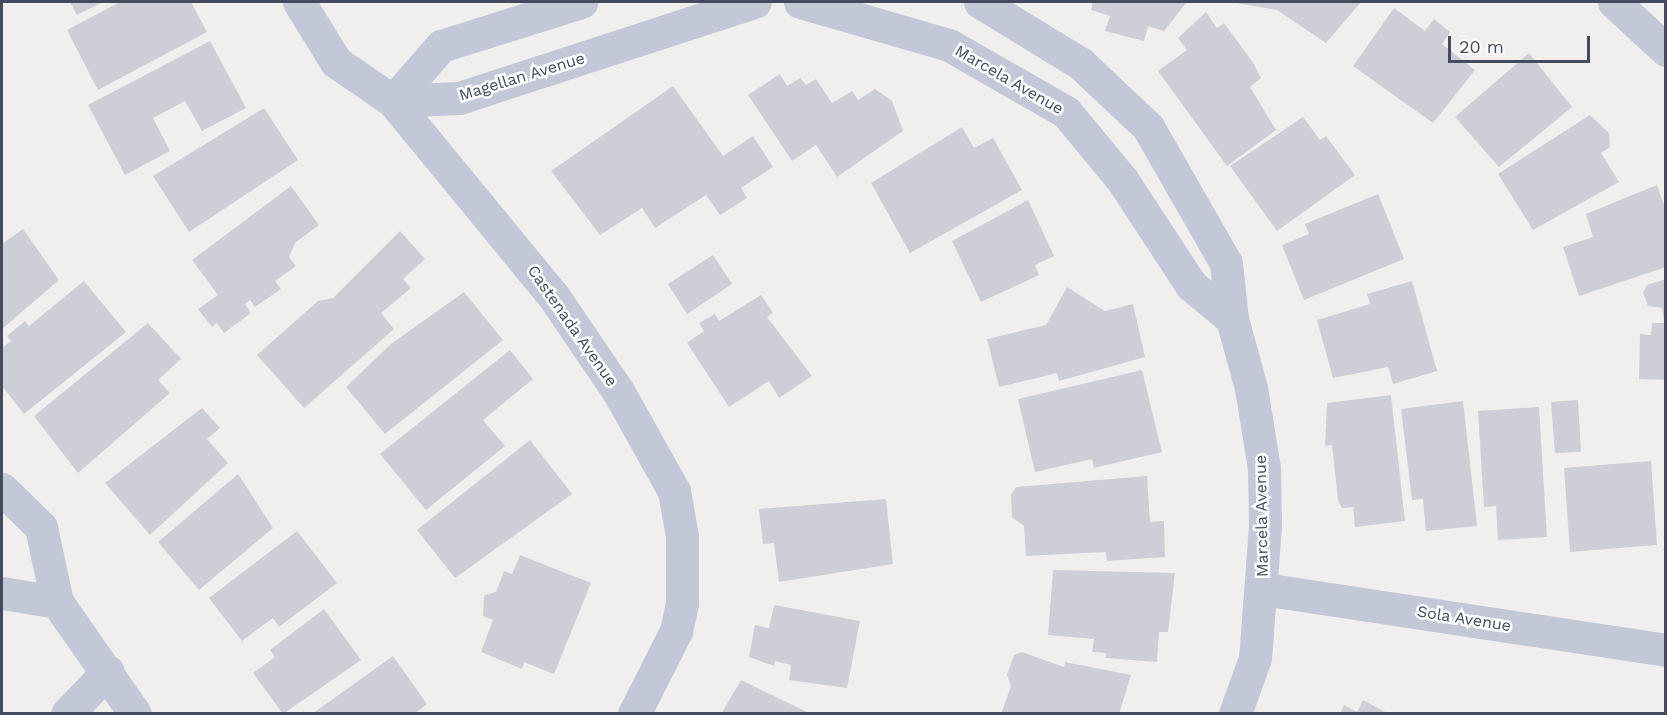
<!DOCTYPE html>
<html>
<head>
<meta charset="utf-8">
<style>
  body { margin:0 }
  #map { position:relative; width:1667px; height:715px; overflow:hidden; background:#f1efee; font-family:"Work Sans",sans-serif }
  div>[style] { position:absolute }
  .building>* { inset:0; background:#cdced7 }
  .minor>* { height:33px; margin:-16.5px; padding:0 16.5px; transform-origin:16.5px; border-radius:16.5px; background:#c3c8d8 }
  .tertiary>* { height:33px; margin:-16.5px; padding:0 16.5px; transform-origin:16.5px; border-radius:16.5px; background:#c3c8d8 }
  span { translate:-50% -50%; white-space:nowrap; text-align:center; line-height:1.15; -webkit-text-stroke:5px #fff; paint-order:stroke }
  .street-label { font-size:16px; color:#444b5e }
  .frame { position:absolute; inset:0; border:3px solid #444b5e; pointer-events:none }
  .scale { position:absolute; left:1448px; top:36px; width:142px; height:27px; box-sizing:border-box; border:3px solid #444b5e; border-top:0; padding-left:8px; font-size:18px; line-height:21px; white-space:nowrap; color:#444b5e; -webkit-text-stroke:4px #fff; paint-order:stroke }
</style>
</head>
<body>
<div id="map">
  <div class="building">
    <div style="clip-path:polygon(70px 2px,103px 2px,77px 15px)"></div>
    <div style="clip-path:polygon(120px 2px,191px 2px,207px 32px,98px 90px,67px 30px)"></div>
    <div style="clip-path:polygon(1093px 2px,1187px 2px,1164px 31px,1148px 26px,1144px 41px,1105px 31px,1110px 16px,1091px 10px)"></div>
    <div style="clip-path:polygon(1231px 2px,1361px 2px,1326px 43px,1277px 10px)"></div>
    <div style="clip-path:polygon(1394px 8px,1425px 31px,1434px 19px,1450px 32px,1442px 44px,1475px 70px,1433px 123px,1353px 66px)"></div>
    <div style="clip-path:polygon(1206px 12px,1217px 28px,1224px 23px,1254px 64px,1261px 78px,1250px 87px,1276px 130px,1227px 166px,1158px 71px,1187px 50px,1178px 38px)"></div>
    <div style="clip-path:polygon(210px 41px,246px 108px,202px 131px,185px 101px,153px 118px,170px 151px,125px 175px,88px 105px)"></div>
    <div style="clip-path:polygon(1529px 53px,1572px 107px,1499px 167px,1455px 117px)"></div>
    <div style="clip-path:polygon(780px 74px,787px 86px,800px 78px,806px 85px,816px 79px,832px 103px,852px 91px,858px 100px,875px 89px,892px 101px,903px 131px,837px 177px,816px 145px,792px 161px,748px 95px)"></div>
    <div style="clip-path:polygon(673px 86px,723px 156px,753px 136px,773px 167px,741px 188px,747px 198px,720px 215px,706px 195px,655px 228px,642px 208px,600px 235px,551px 171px)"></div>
    <div style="clip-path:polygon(264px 108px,298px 160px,189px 232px,153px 176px)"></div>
    <div style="clip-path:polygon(1590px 115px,1609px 133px,1610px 147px,1601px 153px,1619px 182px,1533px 230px,1498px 174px)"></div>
    <div style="clip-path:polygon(1303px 117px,1320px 140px,1326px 136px,1355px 175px,1277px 231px,1230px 166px)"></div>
    <div style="clip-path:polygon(962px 127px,974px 148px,993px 138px,1022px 190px,910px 253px,871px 183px)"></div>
    <div style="clip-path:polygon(1657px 185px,1666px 211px,1666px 267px,1579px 296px,1563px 247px,1593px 237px,1586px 214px)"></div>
    <div style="clip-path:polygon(291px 186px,319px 225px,295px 243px,289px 257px,296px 266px,275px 281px,281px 289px,255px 307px,250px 300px,245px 304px,251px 313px,224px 333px,217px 323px,212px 327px,198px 309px,218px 295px,192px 260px)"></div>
    <div style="clip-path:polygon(1378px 194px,1404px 259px,1304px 300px,1282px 245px,1309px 234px,1305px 224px)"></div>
    <div style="clip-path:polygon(1028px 200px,1054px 256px,1035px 265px,1039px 275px,981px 302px,952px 241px)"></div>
    <div style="clip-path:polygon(23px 229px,59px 280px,2px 329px,2px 244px)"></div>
    <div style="clip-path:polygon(400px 231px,425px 259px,403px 279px,411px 288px,381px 313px,394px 329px,304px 408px,257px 355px,318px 301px,333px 298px)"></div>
    <div style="clip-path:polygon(713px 255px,732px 284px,687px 314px,668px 284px)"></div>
    <div style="clip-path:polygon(1666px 279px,1666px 380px,1639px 379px,1640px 334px,1651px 335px,1652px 323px,1664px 323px,1662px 308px,1648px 306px,1643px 293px,1647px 285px)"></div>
    <div style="clip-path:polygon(84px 281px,126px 332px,24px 414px,2px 386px,2px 348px,11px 341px,7px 336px,25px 321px,29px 326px)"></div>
    <div style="clip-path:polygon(1412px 281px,1437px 371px,1393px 384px,1388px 367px,1333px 378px,1317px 320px,1370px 304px,1367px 294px)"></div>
    <div style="clip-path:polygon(1067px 287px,1105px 311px,1133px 304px,1145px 357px,1059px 381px,1057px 373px,999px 387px,987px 339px,1046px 325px)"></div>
    <div style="clip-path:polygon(464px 292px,503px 340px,385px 434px,346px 387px,391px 344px)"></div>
    <div style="clip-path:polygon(761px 295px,773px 313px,767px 317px,812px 376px,779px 398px,769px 381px,729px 407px,687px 343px,704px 331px,699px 323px,715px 314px,719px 321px)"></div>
    <div style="clip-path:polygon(148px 323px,181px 359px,158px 380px,170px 393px,78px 473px,34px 416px)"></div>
    <div style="clip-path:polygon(510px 350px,533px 379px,483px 420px,505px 446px,426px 510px,380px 454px)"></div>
    <div style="clip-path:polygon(1142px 370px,1162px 452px,1094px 468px,1092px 459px,1035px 472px,1018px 399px)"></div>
    <div style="clip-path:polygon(1391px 395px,1405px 521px,1355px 527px,1353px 507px,1342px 508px,1338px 500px,1332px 445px,1325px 446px,1327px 403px)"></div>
    <div style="clip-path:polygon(1578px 400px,1581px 452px,1555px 453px,1551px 402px)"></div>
    <div style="clip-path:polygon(1463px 401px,1477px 526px,1426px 531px,1423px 499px,1412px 500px,1401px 409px)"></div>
    <div style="clip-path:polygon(1539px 407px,1547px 537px,1498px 540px,1496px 506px,1484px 507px,1478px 411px)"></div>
    <div style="clip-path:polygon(202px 408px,220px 428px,207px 439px,228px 463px,150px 535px,105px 483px)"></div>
    <div style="clip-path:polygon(530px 440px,572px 494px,455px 578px,417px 530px)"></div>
    <div style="clip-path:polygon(1651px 461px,1657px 545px,1570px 552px,1564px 468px)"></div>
    <div style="clip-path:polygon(238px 474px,273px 528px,199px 590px,158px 542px)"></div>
    <div style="clip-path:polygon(1147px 476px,1150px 522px,1164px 521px,1165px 557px,1107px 561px,1106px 552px,1026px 556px,1024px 526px,1012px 517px,1011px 495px,1016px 487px)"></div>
    <div style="clip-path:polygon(886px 499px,893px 564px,779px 582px,774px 543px,763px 544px,759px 509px)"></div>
    <div style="clip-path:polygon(297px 531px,337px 583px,279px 627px,273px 618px,242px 641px,209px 598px)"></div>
    <div style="clip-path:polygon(520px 555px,591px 583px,554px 674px,524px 662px,522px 669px,481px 652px,493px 620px,483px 616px,484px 595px,496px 592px,504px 571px,512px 574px)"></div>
    <div style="clip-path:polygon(1053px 570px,1175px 573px,1168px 632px,1159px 632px,1157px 662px,1106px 658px,1106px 653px,1092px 652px,1094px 639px,1048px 635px)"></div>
    <div style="clip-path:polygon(774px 605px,860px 621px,847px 688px,789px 680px,791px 665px,775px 661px,774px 666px,749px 657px,755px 625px,769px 628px)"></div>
    <div style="clip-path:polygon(324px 609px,361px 660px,283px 714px,253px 673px,275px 657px,270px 650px)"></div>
    <div style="clip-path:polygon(1022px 652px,1064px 667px,1065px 662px,1131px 675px,1119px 714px,1001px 714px,1011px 686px,1007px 675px,1014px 655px)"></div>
    <div style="clip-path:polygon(393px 656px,427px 704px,414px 714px,312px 714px)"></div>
    <div style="clip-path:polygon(741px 680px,811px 714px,721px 714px)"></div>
    <div style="clip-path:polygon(1363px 700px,1389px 714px,1340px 714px,1344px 705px,1357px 712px)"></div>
  </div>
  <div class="minor">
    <div style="left:299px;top:2px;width:70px;rotate:58.3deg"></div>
    <div style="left:336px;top:62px;width:69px;rotate:34.4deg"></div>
    <div style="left:393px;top:101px;width:254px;rotate:50.6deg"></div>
    <div style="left:554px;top:297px;width:114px;rotate:55.8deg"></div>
    <div style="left:618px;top:391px;width:115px;rotate:60.8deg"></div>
    <div style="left:674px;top:491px;width:46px;rotate:79.9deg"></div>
    <div style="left:682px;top:536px;width:67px;rotate:90deg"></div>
    <div style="left:682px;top:603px;width:29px;rotate:102deg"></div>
    <div style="left:676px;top:631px;width:93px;rotate:116.8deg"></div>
    <div style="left:800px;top:2px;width:155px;rotate:16.1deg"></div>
    <div style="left:949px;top:45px;width:135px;rotate:29.8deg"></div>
    <div style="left:1066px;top:112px;width:89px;rotate:50.4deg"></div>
    <div style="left:1123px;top:181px;width:124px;rotate:56.8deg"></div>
    <div style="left:1191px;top:285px;width:53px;rotate:39.7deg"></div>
    <div style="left:980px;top:2px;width:119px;rotate:31.5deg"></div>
    <div style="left:1081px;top:64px;width:92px;rotate:43.2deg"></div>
    <div style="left:1148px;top:127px;width:157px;rotate:60.2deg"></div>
    <div style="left:1226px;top:263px;width:56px;rotate:83.9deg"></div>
    <div style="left:1232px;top:319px;width:72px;rotate:74.6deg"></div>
    <div style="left:1251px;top:388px;width:81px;rotate:80.8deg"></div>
    <div style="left:1264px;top:468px;width:58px;rotate:89deg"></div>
    <div style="left:1265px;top:526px;width:132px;rotate:94.3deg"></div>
    <div style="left:1255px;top:658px;width:59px;rotate:109.7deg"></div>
    <div style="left:1614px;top:2px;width:71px;rotate:42.7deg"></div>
    <div style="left:393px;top:101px;width:66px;rotate:-2.6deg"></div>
    <div style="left:459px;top:98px;width:311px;rotate:-18deg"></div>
    <div style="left:393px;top:101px;width:73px;rotate:-48.9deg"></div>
    <div style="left:441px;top:46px;width:147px;rotate:-17.4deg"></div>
    <div style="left:1263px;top:589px;width:408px;rotate:8.6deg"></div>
    <div style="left:67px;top:714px;width:59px;rotate:-46.4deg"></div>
  </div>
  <div class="tertiary">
    <div style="left:2px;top:489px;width:54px;rotate:44.3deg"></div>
    <div style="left:41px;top:527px;width:77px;rotate:78deg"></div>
    <div style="left:57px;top:602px;width:136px;rotate:55.1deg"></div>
    <div style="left:2px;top:593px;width:56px;rotate:9.3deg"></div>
  </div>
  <div class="street-label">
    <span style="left:522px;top:77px;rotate:-17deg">Magellan Avenue</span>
    <span style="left:1009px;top:80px;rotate:30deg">Marcela Avenue</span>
    <span style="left:572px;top:326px;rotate:55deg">Castenada Avenue</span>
    <span style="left:1262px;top:516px;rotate:-91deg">Marcela Avenue</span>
    <span style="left:1464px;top:619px;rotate:9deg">Sola Avenue</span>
  </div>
  <div class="frame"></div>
  <div class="scale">20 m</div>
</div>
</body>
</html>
